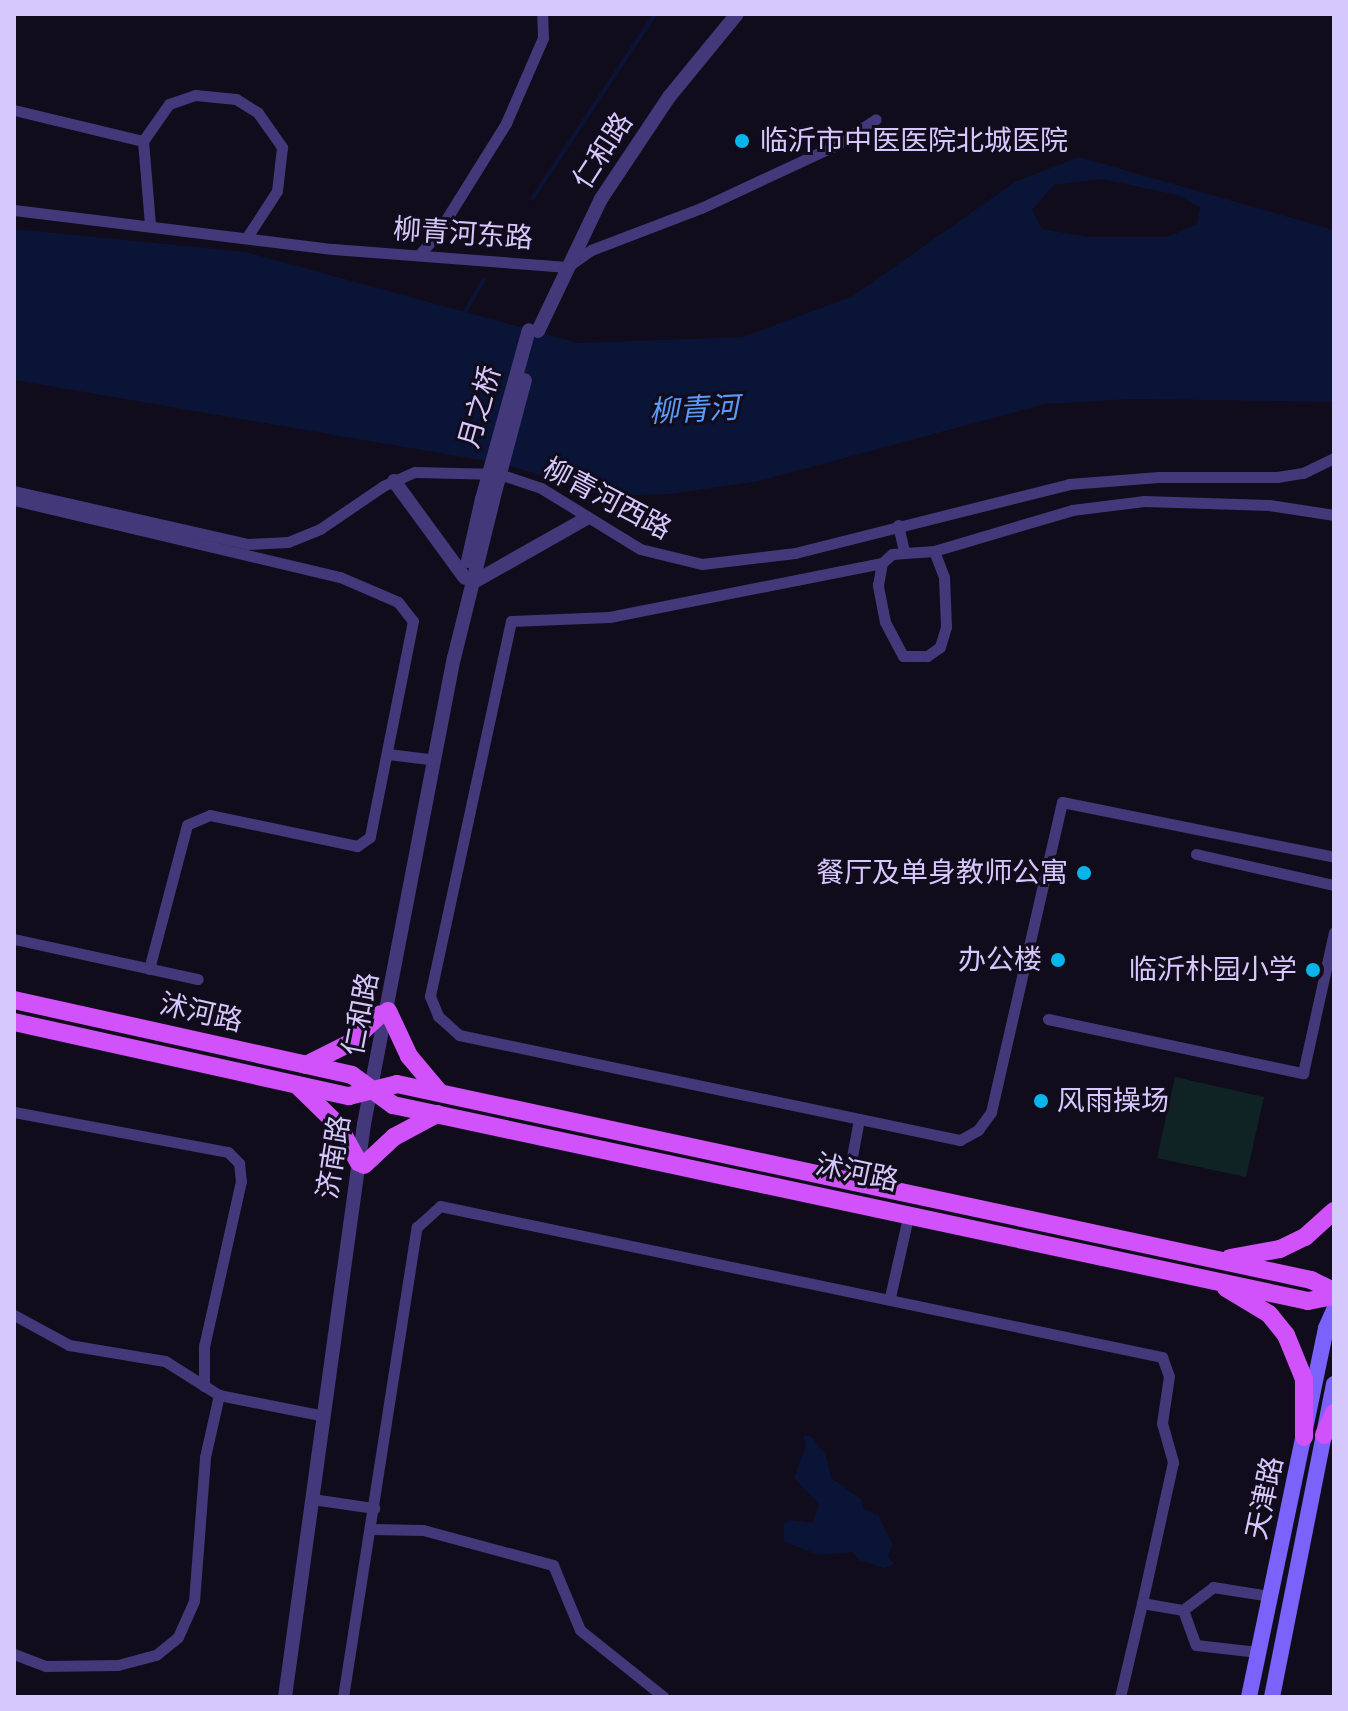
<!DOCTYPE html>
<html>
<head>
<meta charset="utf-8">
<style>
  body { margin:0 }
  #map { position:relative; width:1348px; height:1711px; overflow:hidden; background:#100c1b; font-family:Signika,"Noto Sans SC",sans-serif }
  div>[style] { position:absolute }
  .green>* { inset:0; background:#0f2325 }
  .water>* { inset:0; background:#0a1436 }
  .stream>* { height:4px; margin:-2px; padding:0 2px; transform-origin:2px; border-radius:2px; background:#0a1436 }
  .minor>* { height:11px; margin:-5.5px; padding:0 5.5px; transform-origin:5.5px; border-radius:5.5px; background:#433879 }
  .tertiary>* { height:14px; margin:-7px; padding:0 7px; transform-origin:7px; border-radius:7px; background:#433879 }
  .secondary>* { height:16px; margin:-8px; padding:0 8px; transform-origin:8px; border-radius:8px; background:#7a62fa }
  .primary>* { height:18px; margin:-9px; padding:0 9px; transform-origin:9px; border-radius:9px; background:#d152fa }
  .tertiary-bridge>* { height:14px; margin:-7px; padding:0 7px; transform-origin:7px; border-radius:7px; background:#433879 }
  .dots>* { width:22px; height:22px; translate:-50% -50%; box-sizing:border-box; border:4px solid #100c1b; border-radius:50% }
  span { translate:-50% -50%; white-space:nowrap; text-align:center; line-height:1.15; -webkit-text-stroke:6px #100c1b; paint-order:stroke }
  .poi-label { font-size:28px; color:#d5c8fd }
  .left { translate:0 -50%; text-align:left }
  .right { translate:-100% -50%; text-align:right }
  .street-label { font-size:28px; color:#d5c8fd }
  .water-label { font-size:30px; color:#599afa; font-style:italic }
  .frame { position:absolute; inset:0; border:16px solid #d5c8fd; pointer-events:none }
</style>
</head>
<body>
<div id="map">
  <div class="green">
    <div style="clip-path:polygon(1175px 1077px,1264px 1097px,1246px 1177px,1157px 1158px)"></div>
  </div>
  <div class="water">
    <div style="clip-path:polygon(evenodd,1079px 157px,1334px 230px,1334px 402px,1132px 399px,1045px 404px,759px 481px,671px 494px,605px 496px,504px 464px,14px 380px,14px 229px,246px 252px,578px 343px,743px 337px,853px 296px,1015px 182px,1079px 157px,1101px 179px,1177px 195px,1200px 207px,1197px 224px,1168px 237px,1089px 237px,1042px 229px,1032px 210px,1054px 185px,1101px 179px)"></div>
    <div style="clip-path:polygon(803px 1436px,811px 1436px,826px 1455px,831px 1478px,861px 1499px,864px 1510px,878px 1515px,893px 1545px,888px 1556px,894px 1564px,884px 1568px,859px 1560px,853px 1552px,819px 1555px,784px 1542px,784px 1525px,789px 1520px,812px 1523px,819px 1504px,794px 1478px,806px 1445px)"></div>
  </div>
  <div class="stream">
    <div style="left:532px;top:199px;width:222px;rotate:-56.4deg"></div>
    <div style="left:463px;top:315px;width:42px;rotate:-59.7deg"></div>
  </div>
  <div class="minor">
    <div style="left:14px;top:110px;width:133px;rotate:13.5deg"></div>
    <div style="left:143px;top:141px;width:84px;rotate:85.2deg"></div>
    <div style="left:143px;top:141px;width:45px;rotate:-54.9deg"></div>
    <div style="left:169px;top:104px;width:28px;rotate:-19deg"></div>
    <div style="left:195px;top:95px;width:41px;rotate:5.6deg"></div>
    <div style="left:236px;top:99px;width:26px;rotate:32deg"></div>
    <div style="left:258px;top:113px;width:42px;rotate:54.8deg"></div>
    <div style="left:282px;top:147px;width:44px;rotate:96.5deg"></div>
    <div style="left:277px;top:191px;width:55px;rotate:123.1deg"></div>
    <div style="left:14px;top:210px;width:321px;rotate:7deg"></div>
    <div style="left:333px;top:249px;width:235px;rotate:4.4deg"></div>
    <div style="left:567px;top:267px;width:29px;rotate:-35deg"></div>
    <div style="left:591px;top:250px;width:118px;rotate:-20.9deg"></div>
    <div style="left:701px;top:208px;width:151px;rotate:-25deg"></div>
    <div style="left:838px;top:144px;width:45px;rotate:-33.3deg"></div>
    <div style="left:419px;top:255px;width:28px;rotate:-49deg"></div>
    <div style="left:437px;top:234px;width:131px;rotate:-58.1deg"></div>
    <div style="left:506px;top:123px;width:93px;rotate:-66.5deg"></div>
    <div style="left:543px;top:38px;width:24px;rotate:-92deg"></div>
    <div style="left:14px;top:491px;width:240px;rotate:12.8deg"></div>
    <div style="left:248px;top:544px;width:40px;rotate:-2.9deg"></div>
    <div style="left:288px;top:542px;width:35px;rotate:-22deg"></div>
    <div style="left:320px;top:529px;width:76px;rotate:-34.3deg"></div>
    <div style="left:383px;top:486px;width:35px;rotate:-24deg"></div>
    <div style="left:415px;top:472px;width:84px;rotate:1.4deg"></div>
    <div style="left:499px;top:474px;width:44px;rotate:18.4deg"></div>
    <div style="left:541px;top:488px;width:116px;rotate:31.6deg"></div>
    <div style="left:640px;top:549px;width:64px;rotate:13.6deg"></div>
    <div style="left:702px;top:564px;width:94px;rotate:-6.7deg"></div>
    <div style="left:795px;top:553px;width:283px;rotate:-14.1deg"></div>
    <div style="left:1069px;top:484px;width:90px;rotate:-4.4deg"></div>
    <div style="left:1159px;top:477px;width:118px"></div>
    <div style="left:1277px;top:477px;width:26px;rotate:-9deg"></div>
    <div style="left:1303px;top:473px;width:34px;rotate:-26deg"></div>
    <div style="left:14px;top:500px;width:335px;rotate:13.3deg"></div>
    <div style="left:340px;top:577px;width:63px;rotate:23.3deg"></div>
    <div style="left:398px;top:602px;width:24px;rotate:52deg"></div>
    <div style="left:413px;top:621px;width:220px;rotate:101.3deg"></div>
    <div style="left:370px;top:837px;width:16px;rotate:145deg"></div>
    <div style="left:357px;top:846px;width:150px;rotate:-168.1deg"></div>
    <div style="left:210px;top:815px;width:25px;rotate:157deg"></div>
    <div style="left:187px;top:825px;width:149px;rotate:104.8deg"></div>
    <div style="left:898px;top:525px;width:28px;rotate:77deg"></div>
    <div style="left:934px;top:551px;width:28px;rotate:69deg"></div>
    <div style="left:944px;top:577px;width:50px;rotate:87.7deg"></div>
    <div style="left:946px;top:627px;width:21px;rotate:107deg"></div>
    <div style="left:940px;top:647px;width:16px;rotate:145deg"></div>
    <div style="left:927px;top:656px;width:24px;rotate:180deg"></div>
    <div style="left:903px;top:656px;width:38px;rotate:-118deg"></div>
    <div style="left:885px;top:622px;width:38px;rotate:-101deg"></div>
    <div style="left:878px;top:585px;width:22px;rotate:-80deg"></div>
    <div style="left:882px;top:563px;width:13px;rotate:-42deg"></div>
    <div style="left:892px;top:554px;width:42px;rotate:-4.1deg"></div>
    <div style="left:934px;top:551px;width:144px;rotate:-16.5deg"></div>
    <div style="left:1072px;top:510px;width:73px;rotate:-7.1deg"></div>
    <div style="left:1144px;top:501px;width:125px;rotate:1.8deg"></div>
    <div style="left:1269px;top:505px;width:66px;rotate:8.7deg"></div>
    <div style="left:882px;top:563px;width:278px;rotate:168.8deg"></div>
    <div style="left:609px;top:617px;width:98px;rotate:177.7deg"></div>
    <div style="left:511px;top:621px;width:384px;rotate:102.2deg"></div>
    <div style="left:430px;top:996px;width:22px;rotate:68deg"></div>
    <div style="left:438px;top:1016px;width:28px;rotate:42deg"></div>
    <div style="left:459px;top:1035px;width:512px;rotate:11.84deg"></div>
    <div style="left:960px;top:1140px;width:21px;rotate:-29deg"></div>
    <div style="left:978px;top:1130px;width:22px;rotate:-54deg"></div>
    <div style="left:991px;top:1112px;width:318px;rotate:-77.1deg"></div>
    <div style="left:1062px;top:802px;width:278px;rotate:11.4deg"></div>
    <div style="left:388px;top:754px;width:41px;rotate:7deg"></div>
    <div style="left:1196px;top:854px;width:141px;rotate:12.7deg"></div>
    <div style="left:14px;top:939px;width:188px;rotate:12.3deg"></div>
    <div style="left:1048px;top:1019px;width:261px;rotate:12deg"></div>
    <div style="left:1303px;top:1073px;width:144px;rotate:-77.6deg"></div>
    <div style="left:14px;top:1112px;width:218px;rotate:10.6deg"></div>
    <div style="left:228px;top:1152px;width:16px;rotate:45deg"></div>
    <div style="left:239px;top:1163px;width:18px;rotate:84deg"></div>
    <div style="left:241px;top:1181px;width:169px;rotate:102.6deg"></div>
    <div style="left:204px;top:1346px;width:40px;rotate:90deg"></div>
    <div style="left:848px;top:1178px;width:60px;rotate:-79.4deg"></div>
    <div style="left:890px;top:1297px;width:86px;rotate:-77.3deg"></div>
    <div style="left:14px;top:1315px;width:63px;rotate:28.6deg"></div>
    <div style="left:69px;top:1345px;width:97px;rotate:9.5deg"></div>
    <div style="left:165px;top:1361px;width:64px;rotate:32.2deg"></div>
    <div style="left:219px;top:1395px;width:107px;rotate:11.3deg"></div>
    <div style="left:319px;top:1500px;width:56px;rotate:8.3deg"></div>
    <div style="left:371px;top:1529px;width:52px;rotate:1.1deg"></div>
    <div style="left:423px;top:1530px;width:135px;rotate:15.1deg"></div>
    <div style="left:553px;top:1565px;width:70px;rotate:67.4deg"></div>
    <div style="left:580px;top:1630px;width:107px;rotate:38.6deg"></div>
    <div style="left:1183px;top:1610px;width:38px;rotate:-37deg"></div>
    <div style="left:1213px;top:1587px;width:58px;rotate:9deg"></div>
    <div style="left:14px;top:1654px;width:34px;rotate:21deg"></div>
    <div style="left:46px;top:1666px;width:72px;rotate:-0.8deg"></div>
    <div style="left:118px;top:1665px;width:39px;rotate:-15deg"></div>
    <div style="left:156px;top:1655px;width:28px;rotate:-39deg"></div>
    <div style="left:178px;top:1637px;width:39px;rotate:-66deg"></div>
    <div style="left:194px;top:1601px;width:144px;rotate:-85.6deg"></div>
    <div style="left:205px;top:1457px;width:64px;rotate:-77.3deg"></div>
    <div style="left:343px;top:1697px;width:476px;rotate:-81.1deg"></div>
    <div style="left:417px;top:1227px;width:31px;rotate:-42deg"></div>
    <div style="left:440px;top:1206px;width:738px;rotate:11.81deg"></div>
    <div style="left:1162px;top:1357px;width:20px;rotate:70deg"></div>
    <div style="left:1169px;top:1376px;width:48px;rotate:98.5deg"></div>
    <div style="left:1162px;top:1423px;width:41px;rotate:74.2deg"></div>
    <div style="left:1173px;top:1462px;width:144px;rotate:102.4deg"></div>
    <div style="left:1120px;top:1697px;width:97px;rotate:-76.8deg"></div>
    <div style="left:1142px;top:1603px;width:42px;rotate:9.7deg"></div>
    <div style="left:1183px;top:1610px;width:37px;rotate:70deg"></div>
    <div style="left:1196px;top:1645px;width:62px;rotate:6.4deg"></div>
  </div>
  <div class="tertiary">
    <div style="left:538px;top:331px;width:146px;rotate:-64.5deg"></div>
    <div style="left:601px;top:199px;width:123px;rotate:-56.3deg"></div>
    <div style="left:669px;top:97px;width:107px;rotate:-50.7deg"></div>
    <div style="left:394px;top:481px;width:120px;rotate:53.8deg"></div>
    <div style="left:468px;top:561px;width:64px;rotate:-77.3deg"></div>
    <div style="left:472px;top:583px;width:132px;rotate:-29.5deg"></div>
    <div style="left:285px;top:1697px;width:578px;rotate:-82.15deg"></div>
    <div style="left:364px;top:1124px;width:475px;rotate:-79.1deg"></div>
    <div style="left:454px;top:658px;width:163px;rotate:-76.1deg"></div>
  </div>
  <div class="secondary">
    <div style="left:1249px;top:1697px;width:377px;rotate:-78.2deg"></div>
    <div style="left:1326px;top:1328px;width:20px;rotate:-66deg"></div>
    <div style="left:1272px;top:1697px;width:319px;rotate:-78.8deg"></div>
  </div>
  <div class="primary">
    <div style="left:14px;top:1000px;width:346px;rotate:12.5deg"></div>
    <div style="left:352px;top:1075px;width:51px;rotate:36.2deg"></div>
    <div style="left:393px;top:1105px;width:936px;rotate:12.09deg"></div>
    <div style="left:1308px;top:1301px;width:26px;rotate:-11deg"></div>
    <div style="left:388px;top:1011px;width:50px;rotate:65deg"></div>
    <div style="left:409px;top:1056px;width:48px;rotate:50deg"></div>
    <div style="left:14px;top:1022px;width:343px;rotate:12.5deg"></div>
    <div style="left:349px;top:1096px;width:49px;rotate:-14deg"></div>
    <div style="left:397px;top:1084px;width:935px;rotate:12.1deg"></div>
    <div style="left:1311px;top:1280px;width:25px;rotate:26deg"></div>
    <div style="left:306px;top:1065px;width:49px;rotate:-26.6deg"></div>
    <div style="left:350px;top:1043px;width:42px;rotate:-43.1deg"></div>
    <div style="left:297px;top:1085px;width:57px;rotate:44.3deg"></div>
    <div style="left:338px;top:1125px;width:43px;rotate:61.1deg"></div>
    <div style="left:364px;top:1165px;width:41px;rotate:-43deg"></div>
    <div style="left:394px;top:1137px;width:49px;rotate:-28.1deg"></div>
    <div style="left:1230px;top:1258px;width:51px;rotate:-10.2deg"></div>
    <div style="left:1280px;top:1249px;width:28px;rotate:-26deg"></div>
    <div style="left:1305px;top:1237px;width:39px;rotate:-42deg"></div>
    <div style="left:1226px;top:1288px;width:50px;rotate:31.2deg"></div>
    <div style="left:1269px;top:1314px;width:27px;rotate:51deg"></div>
    <div style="left:1286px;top:1335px;width:48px;rotate:67.8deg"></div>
    <div style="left:1304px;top:1379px;width:58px;rotate:90deg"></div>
    <div style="left:1324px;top:1435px;width:24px;rotate:-66deg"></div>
  </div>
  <div class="tertiary-bridge">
    <div style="left:482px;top:499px;width:175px;rotate:-74.5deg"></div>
    <div style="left:493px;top:500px;width:124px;rotate:-75.1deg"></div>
  </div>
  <div class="dots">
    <div style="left:742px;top:141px;background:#07b5ea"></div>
    <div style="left:1084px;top:873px;background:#07b5ea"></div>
    <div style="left:1058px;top:960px;background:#07b5ea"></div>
    <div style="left:1313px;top:970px;background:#07b5ea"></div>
    <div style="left:1041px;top:1101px;background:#07b5ea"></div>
  </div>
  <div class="poi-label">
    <span class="left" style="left:760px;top:141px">临沂市中医医院北城医院</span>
    <span class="right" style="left:1068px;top:873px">餐厅及单身教师公寓</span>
    <span class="right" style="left:1042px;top:960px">办公楼</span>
    <span class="right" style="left:1297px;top:970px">临沂朴园小学</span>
    <span class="left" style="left:1057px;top:1101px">风雨操场</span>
  </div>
  <div class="street-label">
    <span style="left:603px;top:151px;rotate:-57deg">仁和路</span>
    <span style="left:463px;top:234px;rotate:4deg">柳青河东路</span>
    <span style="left:480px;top:407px;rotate:-74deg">月之桥</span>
    <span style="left:607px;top:499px;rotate:28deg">柳青河西路</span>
    <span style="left:201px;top:1013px;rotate:13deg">沭河路</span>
    <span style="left:361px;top:1014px;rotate:-79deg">仁和路</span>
    <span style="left:334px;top:1157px;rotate:-81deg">济南路</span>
    <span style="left:857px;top:1173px;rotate:12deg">沭河路</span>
    <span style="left:1265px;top:1498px;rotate:-78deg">天津路</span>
  </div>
  <div class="water-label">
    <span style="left:694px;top:411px;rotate:-3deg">柳青河</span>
  </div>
  <div class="frame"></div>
</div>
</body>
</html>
